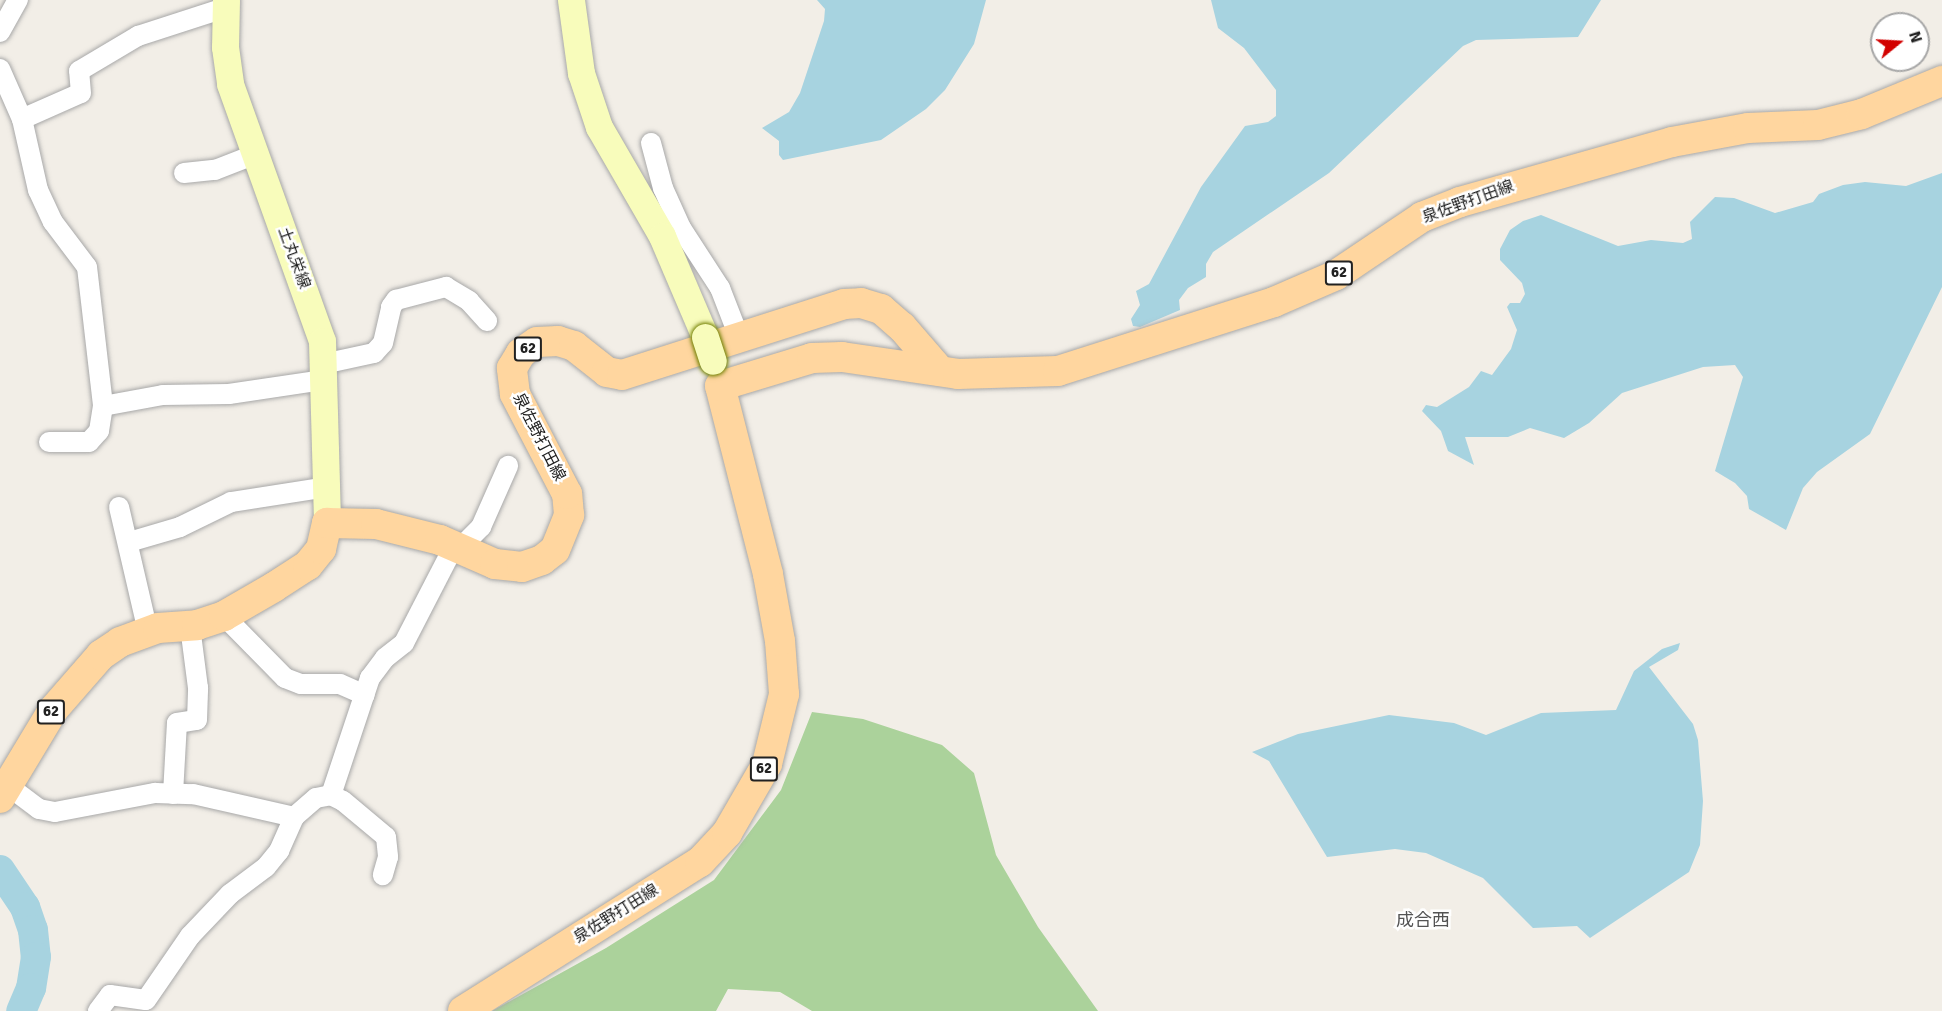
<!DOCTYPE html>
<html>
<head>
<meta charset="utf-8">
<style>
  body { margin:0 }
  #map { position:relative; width:1942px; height:1011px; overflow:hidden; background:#f2eee7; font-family:Signika,"Noto Sans JP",sans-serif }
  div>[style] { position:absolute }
  .forest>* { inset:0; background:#abd29b }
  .water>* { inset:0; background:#a7d3e0 }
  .river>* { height:30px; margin:-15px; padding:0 15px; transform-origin:15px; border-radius:15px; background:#a7d3e0 }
  .roads { filter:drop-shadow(0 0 2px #a8a8a8) drop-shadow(0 0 2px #a8a8a8) }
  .street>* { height:20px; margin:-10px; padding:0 10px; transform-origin:10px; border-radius:10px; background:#fff }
  .secondary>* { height:27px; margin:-13.5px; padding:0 13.5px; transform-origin:13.5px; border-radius:13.5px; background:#f8fcbb }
  .primary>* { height:30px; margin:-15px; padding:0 15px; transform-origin:15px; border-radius:15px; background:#ffd69f }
  .bridges { filter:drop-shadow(0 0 2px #717f01) drop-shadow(0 0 2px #717f01) }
  .secondary-bridge>* { height:27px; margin:-13.5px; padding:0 13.5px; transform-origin:13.5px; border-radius:13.5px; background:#f8fcbb }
  span { translate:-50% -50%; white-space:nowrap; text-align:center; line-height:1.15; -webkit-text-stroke:5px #fff; paint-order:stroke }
  .shield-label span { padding:2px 4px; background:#fff; border:2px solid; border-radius:4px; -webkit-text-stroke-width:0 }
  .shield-label { font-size:15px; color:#212121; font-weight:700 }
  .street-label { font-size:16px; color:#212121 }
  .neighbourhood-label { font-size:18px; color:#545454 }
  .north { position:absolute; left:1870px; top:12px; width:60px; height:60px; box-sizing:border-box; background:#fff; border:2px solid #a6a6a6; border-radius:50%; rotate:72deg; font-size:16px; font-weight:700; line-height:24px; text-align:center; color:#212121 }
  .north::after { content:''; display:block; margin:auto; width:21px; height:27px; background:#d20100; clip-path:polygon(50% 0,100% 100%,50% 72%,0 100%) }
</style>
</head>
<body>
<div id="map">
  <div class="forest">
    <div style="clip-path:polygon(812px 712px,863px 719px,942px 745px,974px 773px,996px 855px,1038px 927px,1098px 1011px,812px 1011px,780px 992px,728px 989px,716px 1011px,492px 1011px,606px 948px,714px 880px,781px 790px)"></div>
  </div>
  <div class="water">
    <div style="clip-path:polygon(817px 0,986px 0,974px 44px,945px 90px,926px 109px,881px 140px,783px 160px,779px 155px,779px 141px,762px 128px,789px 112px,800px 93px,824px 21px,825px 9px)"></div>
    <div style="clip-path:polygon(1211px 0,1601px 0,1578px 37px,1476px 40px,1463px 46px,1329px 173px,1213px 252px,1206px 264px,1206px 277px,1188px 288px,1179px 300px,1180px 310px,1140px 327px,1133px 326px,1131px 319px,1140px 305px,1136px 291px,1149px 284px,1201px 187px,1245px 126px,1268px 122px,1276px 116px,1276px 90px,1244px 48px,1218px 28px)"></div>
    <div style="clip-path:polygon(1942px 173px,1942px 287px,1870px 434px,1817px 472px,1803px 488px,1786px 530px,1749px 509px,1747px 496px,1735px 483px,1715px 471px,1743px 377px,1735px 365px,1703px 367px,1622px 393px,1589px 423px,1564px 438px,1530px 428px,1508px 437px,1465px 437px,1474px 465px,1448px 451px,1441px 431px,1422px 411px,1426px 405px,1437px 407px,1469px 387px,1481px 371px,1492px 375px,1511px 349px,1517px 330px,1507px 307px,1510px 303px,1520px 303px,1525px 294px,1522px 283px,1500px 260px,1500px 249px,1510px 230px,1523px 221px,1541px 215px,1618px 246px,1651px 240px,1683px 243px,1692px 239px,1690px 222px,1715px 197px,1734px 198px,1775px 213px,1813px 202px,1819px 194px,1843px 185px,1865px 182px,1906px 186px)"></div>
    <div style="clip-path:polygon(1680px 643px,1678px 650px,1649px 667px,1693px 724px,1698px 740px,1703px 801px,1700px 845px,1689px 872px,1590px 938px,1577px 926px,1533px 928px,1483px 878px,1426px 853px,1395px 849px,1327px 857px,1269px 761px,1252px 752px,1298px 734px,1389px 715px,1454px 723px,1486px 735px,1541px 713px,1616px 710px,1634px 671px,1662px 649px)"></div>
  </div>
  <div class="river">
    <div style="left:0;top:870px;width:45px;rotate:56deg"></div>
    <div style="left:25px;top:907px;width:24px;rotate:71deg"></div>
    <div style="left:33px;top:930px;width:27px;rotate:84deg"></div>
    <div style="left:36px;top:957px;width:31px;rotate:99deg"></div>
    <div style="left:31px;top:988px;width:25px;rotate:113deg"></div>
  </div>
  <div class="roads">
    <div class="street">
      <div style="left:0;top:32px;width:37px;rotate:-61deg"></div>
      <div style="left:0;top:69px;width:55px;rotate:66.3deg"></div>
      <div style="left:22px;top:119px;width:73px;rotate:77.3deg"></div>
      <div style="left:38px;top:190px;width:35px;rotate:65deg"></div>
      <div style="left:53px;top:222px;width:56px;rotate:52.9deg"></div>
      <div style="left:87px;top:267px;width:140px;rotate:83.4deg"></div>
      <div style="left:103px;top:406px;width:61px;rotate:-10.4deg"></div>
      <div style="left:163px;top:395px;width:66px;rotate:-0.9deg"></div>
      <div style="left:229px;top:394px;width:96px;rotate:-8.4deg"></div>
      <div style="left:22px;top:119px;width:64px;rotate:-23.8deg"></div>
      <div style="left:81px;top:93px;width:22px;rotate:-95deg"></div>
      <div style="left:79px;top:71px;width:69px;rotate:-30.7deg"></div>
      <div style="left:138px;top:36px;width:90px;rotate:-18deg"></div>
      <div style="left:651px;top:143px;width:47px;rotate:75.1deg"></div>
      <div style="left:663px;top:188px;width:44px;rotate:65.8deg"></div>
      <div style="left:681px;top:228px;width:72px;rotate:57deg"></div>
      <div style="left:720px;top:288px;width:53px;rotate:68.8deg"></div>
      <div style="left:184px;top:173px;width:31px;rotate:-6deg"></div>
      <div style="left:215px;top:170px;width:44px;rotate:-21.3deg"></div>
      <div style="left:323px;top:364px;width:52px;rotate:-12.2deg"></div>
      <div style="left:374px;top:353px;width:13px;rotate:-48deg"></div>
      <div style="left:383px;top:343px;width:37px;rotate:-77deg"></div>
      <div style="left:391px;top:307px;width:9px;rotate:-54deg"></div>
      <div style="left:396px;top:300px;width:52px;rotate:-14.6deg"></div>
      <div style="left:446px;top:287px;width:27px;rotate:31deg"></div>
      <div style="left:469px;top:301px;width:27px;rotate:48deg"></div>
      <div style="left:49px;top:442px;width:40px"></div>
      <div style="left:89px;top:442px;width:15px;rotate:-48deg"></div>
      <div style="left:99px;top:431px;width:25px;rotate:-81deg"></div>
      <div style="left:119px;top:507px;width:128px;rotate:76.9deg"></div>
      <div style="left:129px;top:542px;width:53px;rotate:-16.4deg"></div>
      <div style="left:180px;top:527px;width:57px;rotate:-26.1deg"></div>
      <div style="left:231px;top:502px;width:98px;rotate:-8.8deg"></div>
      <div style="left:460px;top:548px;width:30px;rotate:-45deg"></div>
      <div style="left:481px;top:527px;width:67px;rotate:-66.1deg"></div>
      <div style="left:224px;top:616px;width:87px;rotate:45.5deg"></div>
      <div style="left:285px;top:678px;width:17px;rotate:21deg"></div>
      <div style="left:301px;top:684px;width:39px"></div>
      <div style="left:340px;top:684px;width:27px;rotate:24deg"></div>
      <div style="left:7px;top:785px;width:40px;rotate:37deg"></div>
      <div style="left:39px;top:809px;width:16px;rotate:11deg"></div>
      <div style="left:55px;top:812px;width:102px;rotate:-10.8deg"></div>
      <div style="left:155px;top:793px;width:38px;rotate:2deg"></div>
      <div style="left:193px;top:794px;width:104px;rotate:12.8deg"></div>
      <div style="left:173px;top:794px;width:71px;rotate:-86.8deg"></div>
      <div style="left:177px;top:723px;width:20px;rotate:-9deg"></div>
      <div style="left:197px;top:720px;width:32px;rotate:-88deg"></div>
      <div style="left:198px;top:688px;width:63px;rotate:-97.4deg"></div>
      <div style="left:331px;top:795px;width:123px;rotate:-71.6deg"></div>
      <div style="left:370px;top:678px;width:25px;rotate:-53deg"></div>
      <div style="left:385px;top:658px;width:24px;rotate:-38deg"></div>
      <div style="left:404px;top:643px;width:109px;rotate:-62.7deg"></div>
      <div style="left:98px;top:1011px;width:20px;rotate:-53deg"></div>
      <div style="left:110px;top:995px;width:36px;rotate:8deg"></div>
      <div style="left:146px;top:1000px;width:78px;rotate:-55.5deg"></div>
      <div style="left:190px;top:936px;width:58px;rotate:-46.4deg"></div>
      <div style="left:230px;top:894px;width:45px;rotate:-36.9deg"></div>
      <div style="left:266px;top:867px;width:21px;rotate:-51deg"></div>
      <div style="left:279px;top:851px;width:37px;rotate:-66deg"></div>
      <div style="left:294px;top:817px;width:29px;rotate:-41deg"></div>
      <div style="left:316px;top:798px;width:15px;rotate:-11deg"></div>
      <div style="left:331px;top:795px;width:13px;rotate:27deg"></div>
      <div style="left:343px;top:801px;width:56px;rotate:39.9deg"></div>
      <div style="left:386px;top:837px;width:20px;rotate:84deg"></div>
      <div style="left:388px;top:857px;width:19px;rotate:106deg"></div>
    </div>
    <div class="secondary">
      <div style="left:226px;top:0;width:47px;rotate:91.2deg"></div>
      <div style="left:225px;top:47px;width:37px;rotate:82deg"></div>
      <div style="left:230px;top:84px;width:273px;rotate:70.3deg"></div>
      <div style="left:322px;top:341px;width:182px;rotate:88.4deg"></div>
      <div style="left:571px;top:0;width:74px;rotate:82.2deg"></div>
      <div style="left:581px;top:73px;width:57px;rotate:71.6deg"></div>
      <div style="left:599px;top:127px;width:126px;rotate:60deg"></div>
      <div style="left:662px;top:236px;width:110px;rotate:66.9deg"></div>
    </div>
    <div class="primary">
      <div style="left:0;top:798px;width:103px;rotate:-58.9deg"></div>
      <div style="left:53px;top:710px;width:73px;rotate:-48.9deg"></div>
      <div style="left:101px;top:655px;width:23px;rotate:-34deg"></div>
      <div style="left:120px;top:642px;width:40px;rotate:-20.2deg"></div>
      <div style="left:158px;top:628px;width:39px;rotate:-4deg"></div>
      <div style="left:197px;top:625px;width:28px;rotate:-18deg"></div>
      <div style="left:224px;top:616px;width:58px;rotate:-30.1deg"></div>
      <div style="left:274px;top:587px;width:40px;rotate:-32.9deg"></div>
      <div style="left:308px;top:565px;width:21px;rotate:-51deg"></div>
      <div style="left:321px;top:549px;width:27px;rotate:-77deg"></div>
      <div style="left:327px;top:523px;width:49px;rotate:1.2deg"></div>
      <div style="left:376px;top:524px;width:66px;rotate:14deg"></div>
      <div style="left:440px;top:540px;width:60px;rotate:23.6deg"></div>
      <div style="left:495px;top:564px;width:27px;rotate:6deg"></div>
      <div style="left:522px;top:567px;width:21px;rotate:-19deg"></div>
      <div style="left:542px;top:560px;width:16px;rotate:-38deg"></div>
      <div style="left:555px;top:550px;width:38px;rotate:-68deg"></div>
      <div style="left:569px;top:515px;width:21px;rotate:-95deg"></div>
      <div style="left:567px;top:494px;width:113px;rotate:-117.5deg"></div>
      <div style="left:515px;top:394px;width:26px;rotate:-97deg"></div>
      <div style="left:512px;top:368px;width:17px;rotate:-59deg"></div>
      <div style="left:521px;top:353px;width:19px;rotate:-35deg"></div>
      <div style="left:537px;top:342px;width:21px;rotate:-3deg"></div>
      <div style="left:558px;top:341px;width:17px;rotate:17deg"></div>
      <div style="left:574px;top:346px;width:42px;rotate:38.2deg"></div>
      <div style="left:607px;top:372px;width:15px;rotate:11deg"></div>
      <div style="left:622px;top:375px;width:233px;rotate:-17.7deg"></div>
      <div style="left:844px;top:304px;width:17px;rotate:-3deg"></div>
      <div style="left:861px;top:303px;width:21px;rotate:17deg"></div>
      <div style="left:881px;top:309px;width:28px;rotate:41deg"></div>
      <div style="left:902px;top:327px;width:58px;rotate:49.2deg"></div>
      <div style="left:463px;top:1011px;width:280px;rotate:-32.2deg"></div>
      <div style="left:700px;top:862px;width:40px;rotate:-47deg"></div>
      <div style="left:727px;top:833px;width:80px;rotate:-59.9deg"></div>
      <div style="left:767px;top:764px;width:72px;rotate:-76.3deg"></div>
      <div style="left:784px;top:694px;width:53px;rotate:-94.3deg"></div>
      <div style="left:780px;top:641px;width:68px;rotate:-100.2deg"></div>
      <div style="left:768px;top:574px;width:194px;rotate:-104.3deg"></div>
      <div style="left:720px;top:386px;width:96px;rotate:-16.9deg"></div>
      <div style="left:812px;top:358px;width:30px;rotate:-2deg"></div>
      <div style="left:842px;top:357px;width:117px;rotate:8.3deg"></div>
      <div style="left:958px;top:374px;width:100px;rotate:-1.7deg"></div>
      <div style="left:1058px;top:371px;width:227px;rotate:-17.7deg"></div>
      <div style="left:1274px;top:302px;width:68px;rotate:-23.5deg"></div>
      <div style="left:1336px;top:275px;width:104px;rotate:-34deg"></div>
      <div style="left:1422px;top:217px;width:41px;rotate:-21.5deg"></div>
      <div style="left:1460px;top:202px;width:220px;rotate:-15.8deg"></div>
      <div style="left:1672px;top:142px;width:77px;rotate:-10.4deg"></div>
      <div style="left:1748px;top:128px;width:70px;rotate:-2.5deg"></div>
      <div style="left:1818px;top:125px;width:45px;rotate:-14deg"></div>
      <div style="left:1862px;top:114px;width:87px;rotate:-22.4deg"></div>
    </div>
  </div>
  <div class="bridges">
    <div class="secondary-bridge">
      <div style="left:705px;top:337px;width:25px;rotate:72deg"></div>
    </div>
  </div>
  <div class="shield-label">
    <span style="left:1339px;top:273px">62</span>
    <span style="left:528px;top:349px">62</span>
    <span style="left:51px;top:712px">62</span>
    <span style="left:764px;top:769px">62</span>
  </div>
  <div class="street-label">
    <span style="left:1468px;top:202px;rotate:-20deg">泉佐野打田線</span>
    <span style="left:294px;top:258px;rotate:70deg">土丸栄線</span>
    <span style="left:539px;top:437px;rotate:63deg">泉佐野打田線</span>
    <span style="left:616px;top:914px;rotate:-32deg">泉佐野打田線</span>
  </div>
  <div class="neighbourhood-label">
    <span style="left:1423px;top:920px">成合西</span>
  </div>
  <div class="north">N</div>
</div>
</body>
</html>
